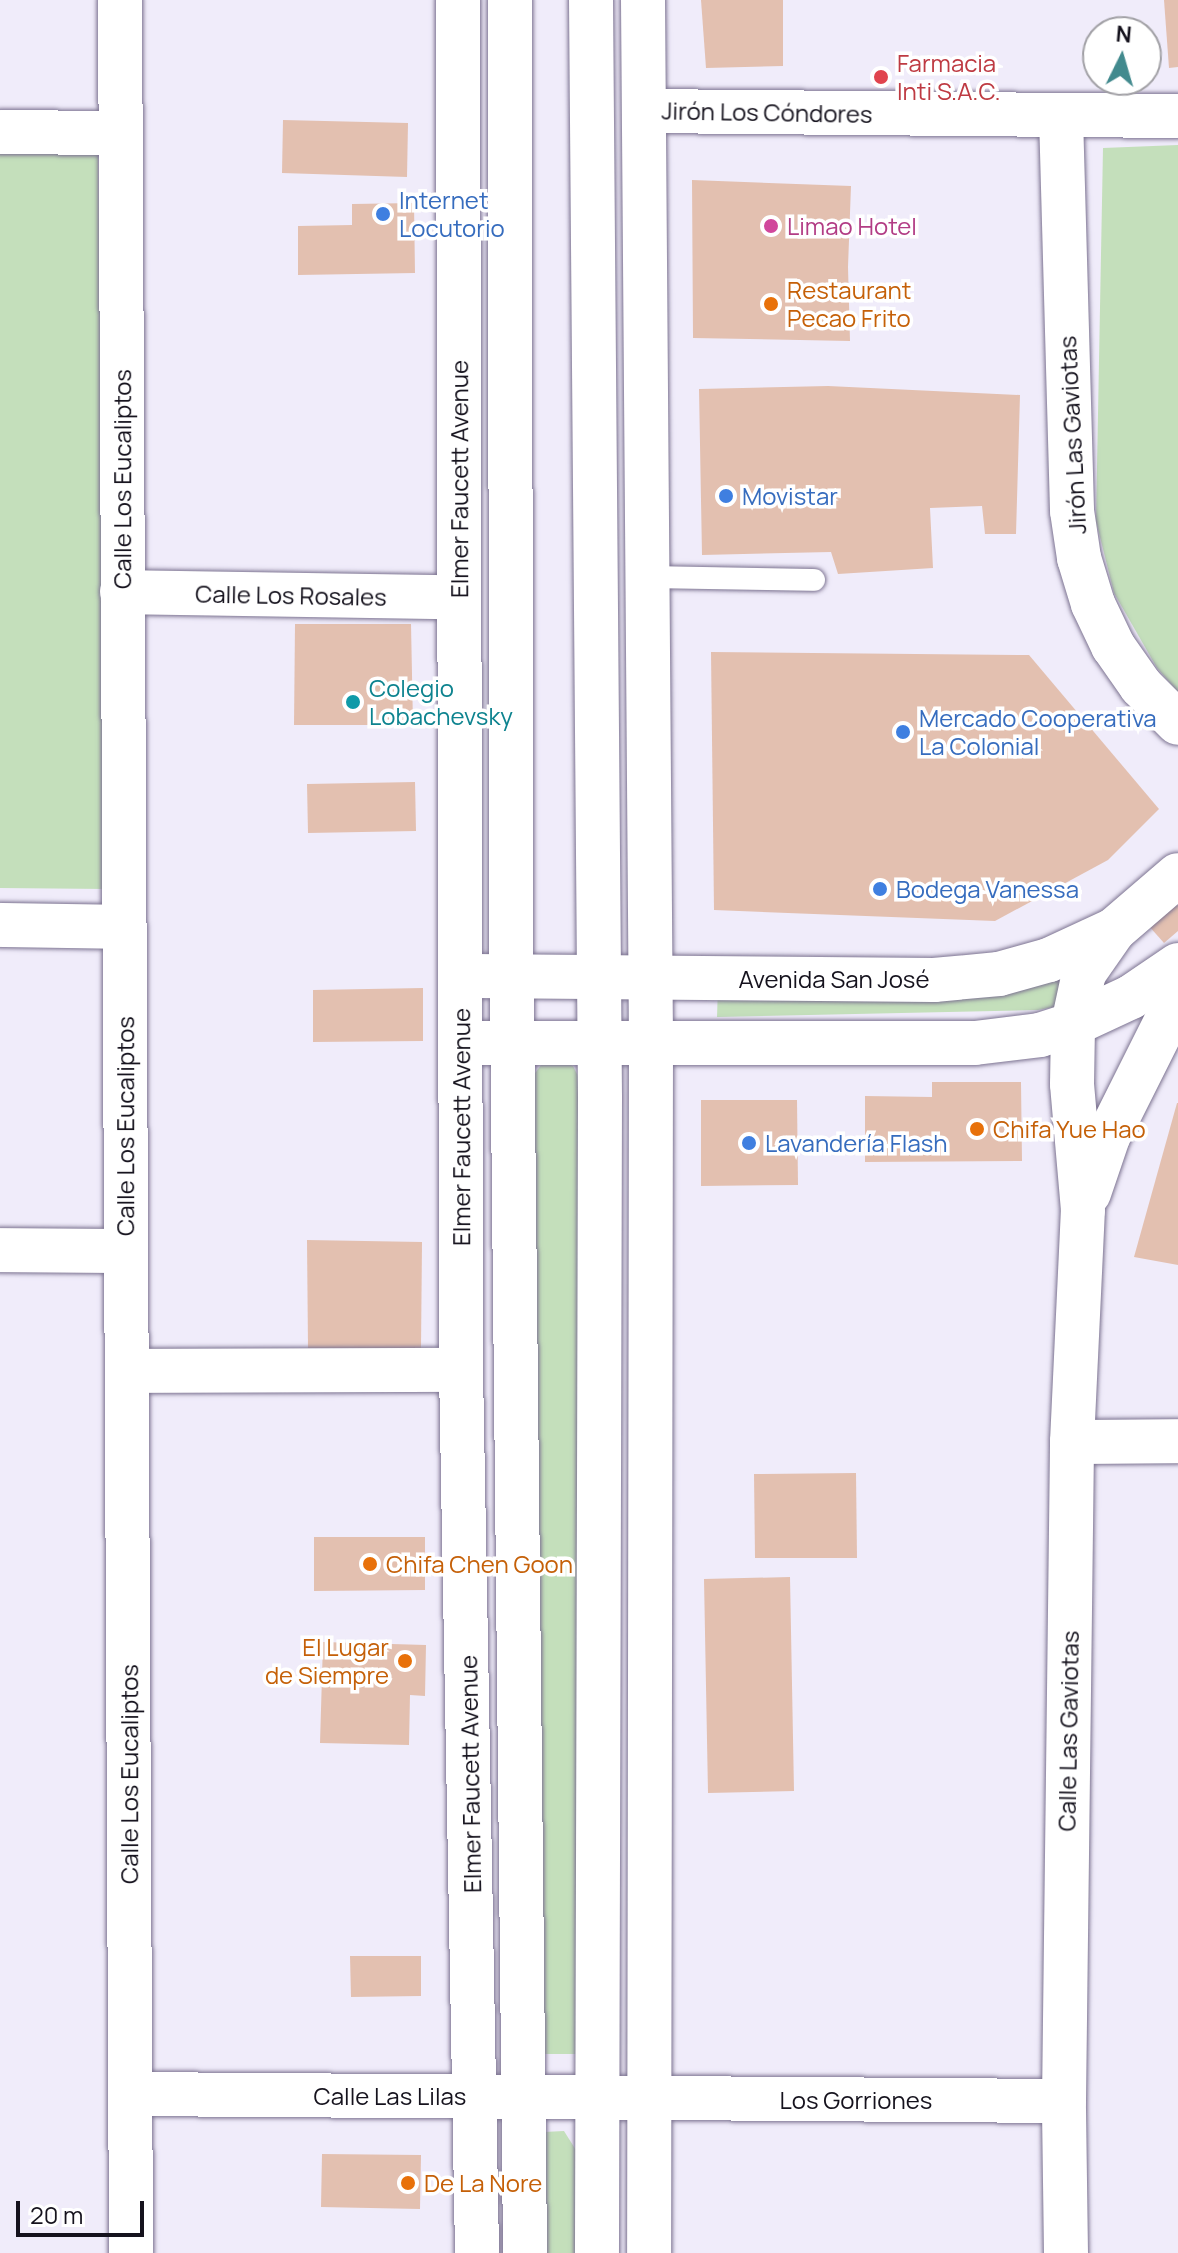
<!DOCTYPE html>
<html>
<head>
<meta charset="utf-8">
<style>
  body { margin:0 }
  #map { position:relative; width:1178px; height:2253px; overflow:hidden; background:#f0ecfa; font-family:Manrope,sans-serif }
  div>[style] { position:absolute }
  .green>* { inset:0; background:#c4dfbb }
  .building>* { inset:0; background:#e3c0b0 }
  .roads { filter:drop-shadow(0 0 2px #7c7391) drop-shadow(0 0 2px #7c7391) }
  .lane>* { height:22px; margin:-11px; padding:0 11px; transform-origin:11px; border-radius:11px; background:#fff }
  .street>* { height:44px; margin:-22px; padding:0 22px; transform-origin:22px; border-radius:22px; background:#fff }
  .secondary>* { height:44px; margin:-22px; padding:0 22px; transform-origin:22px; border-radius:22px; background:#fff }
  .primary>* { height:44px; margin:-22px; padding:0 22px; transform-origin:22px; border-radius:22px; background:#fff }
  .dots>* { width:22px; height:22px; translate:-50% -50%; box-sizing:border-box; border:4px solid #fff; border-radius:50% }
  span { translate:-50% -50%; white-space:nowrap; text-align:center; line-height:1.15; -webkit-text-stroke:7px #fff; paint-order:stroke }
  .health-label { font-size:24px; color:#be3a42 }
  .left { translate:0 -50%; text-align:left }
  .street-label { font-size:24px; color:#15121d }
  .shop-label { font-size:24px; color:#366cbe }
  .hotel-label { font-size:24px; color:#b23c85 }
  .food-label { font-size:24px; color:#c56008 }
  .right { translate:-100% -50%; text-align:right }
  .culture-label { font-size:24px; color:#0d838f }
  .north { position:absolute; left:1082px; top:16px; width:80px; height:80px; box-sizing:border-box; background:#fff; border:2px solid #a1a0a5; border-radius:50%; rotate:5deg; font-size:22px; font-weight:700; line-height:32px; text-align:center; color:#15121d }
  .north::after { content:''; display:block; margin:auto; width:28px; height:36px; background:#428a8e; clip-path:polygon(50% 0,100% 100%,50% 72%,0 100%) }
  .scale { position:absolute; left:16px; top:2201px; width:128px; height:36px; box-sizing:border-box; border:4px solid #15121d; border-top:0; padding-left:10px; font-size:24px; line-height:28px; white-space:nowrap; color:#15121d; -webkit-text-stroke:6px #fff; paint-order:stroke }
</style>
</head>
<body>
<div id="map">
  <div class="green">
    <div style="clip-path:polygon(98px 143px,107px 889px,0 888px,0 147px)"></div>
    <div style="clip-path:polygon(1178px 145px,1178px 692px,1157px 668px,1114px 593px,1096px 521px,1103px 148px)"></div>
    <div style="clip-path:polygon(1079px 963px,1060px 1006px,1038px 1010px,717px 1017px,718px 987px)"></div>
    <div style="clip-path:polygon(559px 1060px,573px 1066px,584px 1088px,584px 2054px,531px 2054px,530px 1080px,541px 1065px)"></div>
    <div style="clip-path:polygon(564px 2131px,586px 2166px,586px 2253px,531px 2253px,544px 2132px)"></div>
  </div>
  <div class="building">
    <div style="clip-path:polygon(701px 0,783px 0,783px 66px,706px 68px)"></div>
    <div style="clip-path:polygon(1164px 0,1178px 0,1178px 67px,1169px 68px)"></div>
    <div style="clip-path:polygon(283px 120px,408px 123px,407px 177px,282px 173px)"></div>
    <div style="clip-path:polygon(692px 180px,851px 186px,848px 267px,850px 341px,693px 338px)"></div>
    <div style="clip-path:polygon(414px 203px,415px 273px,298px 275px,298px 226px,352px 225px,352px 204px)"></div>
    <div style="clip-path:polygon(828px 386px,1020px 395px,1016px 534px,985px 534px,982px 506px,930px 508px,933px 568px,838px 574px,831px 552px,702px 555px,699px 389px)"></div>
    <div style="clip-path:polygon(295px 624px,411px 624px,413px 725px,294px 725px)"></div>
    <div style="clip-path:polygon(711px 652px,1029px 655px,1159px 809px,1108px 860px,995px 921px,714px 910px)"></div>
    <div style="clip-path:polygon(415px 782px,416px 831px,308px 833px,307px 784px)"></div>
    <div style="clip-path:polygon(1174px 902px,1178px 906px,1178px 931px,1164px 943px,1148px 925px)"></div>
    <div style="clip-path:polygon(423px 988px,423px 1041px,313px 1042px,313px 990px)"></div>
    <div style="clip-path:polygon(932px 1082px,1021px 1082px,1022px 1161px,865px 1162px,865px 1096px,932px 1097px)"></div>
    <div style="clip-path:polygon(701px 1100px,797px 1100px,798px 1185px,701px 1186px)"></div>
    <div style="clip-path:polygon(1177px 1103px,1178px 1103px,1178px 1265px,1134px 1257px)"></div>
    <div style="clip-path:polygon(307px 1240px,422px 1242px,421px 1349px,308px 1348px)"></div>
    <div style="clip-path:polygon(856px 1473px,857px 1558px,755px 1558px,754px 1474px)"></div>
    <div style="clip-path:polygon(314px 1537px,425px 1537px,425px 1590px,314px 1591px)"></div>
    <div style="clip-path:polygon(790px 1577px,794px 1791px,708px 1793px,704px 1579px)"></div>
    <div style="clip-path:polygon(323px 1642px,426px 1645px,425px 1696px,410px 1695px,409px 1745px,320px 1743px)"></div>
    <div style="clip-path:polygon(350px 1956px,421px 1956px,421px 1996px,351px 1997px)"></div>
    <div style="clip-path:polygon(322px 2154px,421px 2155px,420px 2209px,321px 2207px)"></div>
  </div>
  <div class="roads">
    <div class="lane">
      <div style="left:646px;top:577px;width:168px;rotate:1deg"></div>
    </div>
    <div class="street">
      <div style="left:120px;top:0;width:2253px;rotate:89.72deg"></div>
      <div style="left:644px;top:111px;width:534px;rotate:0.54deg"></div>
      <div style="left:1061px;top:116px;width:395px;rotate:88.4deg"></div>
      <div style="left:1072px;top:511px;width:48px;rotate:81.5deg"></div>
      <div style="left:1079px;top:558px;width:48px;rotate:73.1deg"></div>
      <div style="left:1093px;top:604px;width:47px;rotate:64.5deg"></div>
      <div style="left:1113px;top:646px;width:49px;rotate:55deg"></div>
      <div style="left:1141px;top:686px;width:52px;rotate:45deg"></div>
      <div style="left:0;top:132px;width:121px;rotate:0.5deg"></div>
      <div style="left:122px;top:592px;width:337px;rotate:0.9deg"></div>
      <div style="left:0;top:925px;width:124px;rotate:0.9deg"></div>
      <div style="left:1089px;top:1193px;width:59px;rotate:-71.3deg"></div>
      <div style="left:1108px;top:1137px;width:157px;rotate:-63.4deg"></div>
      <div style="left:0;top:1250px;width:126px;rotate:0.5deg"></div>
      <div style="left:127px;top:1371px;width:334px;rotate:-0.2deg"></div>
      <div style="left:1072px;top:1442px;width:106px;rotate:-0.5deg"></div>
      <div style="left:130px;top:2094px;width:934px;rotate:0.43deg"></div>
      <div style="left:1066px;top:2253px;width:152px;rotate:-90.8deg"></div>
      <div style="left:1064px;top:2101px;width:659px;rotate:-89.3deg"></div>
      <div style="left:1072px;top:1442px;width:232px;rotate:-87.3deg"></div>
      <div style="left:1083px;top:1210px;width:126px;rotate:-95deg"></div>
      <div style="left:1072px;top:1084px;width:60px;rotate:-89deg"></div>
      <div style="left:1073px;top:1024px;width:52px;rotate:-77.8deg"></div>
      <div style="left:1084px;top:973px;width:52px;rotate:-55.1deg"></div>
    </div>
    <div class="secondary">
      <div style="left:458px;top:0;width:1370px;rotate:89.87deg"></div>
      <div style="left:461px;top:1370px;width:883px;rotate:88.96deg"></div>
      <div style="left:643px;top:0;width:1044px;rotate:89.56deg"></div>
      <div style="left:651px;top:1044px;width:1209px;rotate:90.09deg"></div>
      <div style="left:474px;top:976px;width:460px;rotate:0.5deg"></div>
      <div style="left:934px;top:980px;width:65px;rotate:-5.3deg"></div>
      <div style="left:999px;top:974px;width:52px;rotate:-15.6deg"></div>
      <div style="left:1049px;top:960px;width:72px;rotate:-24.8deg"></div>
      <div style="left:1114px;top:930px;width:84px;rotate:-40.7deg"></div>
      <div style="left:475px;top:1043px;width:500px"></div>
      <div style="left:975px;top:1043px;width:65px;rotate:-7deg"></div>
      <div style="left:1040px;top:1035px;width:35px;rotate:-18deg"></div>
      <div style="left:1073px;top:1024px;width:64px;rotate:-25deg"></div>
      <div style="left:1131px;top:997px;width:57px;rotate:-34.2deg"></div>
    </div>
    <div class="primary">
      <div style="left:510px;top:0;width:913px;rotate:89.94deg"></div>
      <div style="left:511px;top:913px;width:1340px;rotate:89.4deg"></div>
      <div style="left:591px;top:0;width:1098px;rotate:89.53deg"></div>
      <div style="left:600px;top:1098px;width:1155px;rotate:90.15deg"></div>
    </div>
  </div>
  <div class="dots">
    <div style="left:881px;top:77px;background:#e0444e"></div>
    <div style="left:383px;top:214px;background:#3f7fe0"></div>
    <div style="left:771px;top:226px;background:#d1479c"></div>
    <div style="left:771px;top:304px;background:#e8710a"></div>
    <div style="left:726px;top:496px;background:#3f7fe0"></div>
    <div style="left:353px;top:702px;background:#0f9aa8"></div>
    <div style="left:903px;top:732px;background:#3f7fe0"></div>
    <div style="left:880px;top:889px;background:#3f7fe0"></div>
    <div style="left:977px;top:1129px;background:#e8710a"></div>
    <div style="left:749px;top:1143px;background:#3f7fe0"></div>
    <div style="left:370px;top:1564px;background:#e8710a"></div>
    <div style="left:405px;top:1661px;background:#e8710a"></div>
    <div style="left:408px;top:2183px;background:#e8710a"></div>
  </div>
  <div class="health-label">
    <span class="left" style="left:897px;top:77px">Farmacia<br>Inti S.A.C.</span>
  </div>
  <div class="street-label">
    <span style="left:767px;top:112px;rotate:1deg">Jirón Los Cóndores</span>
    <span style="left:1072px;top:435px;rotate:-93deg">Jirón Las Gaviotas</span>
    <span style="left:122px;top:479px;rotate:-90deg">Calle Los Eucaliptos</span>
    <span style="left:459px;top:479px;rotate:-90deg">Elmer Faucett Avenue</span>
    <span style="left:291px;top:595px;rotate:1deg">Calle Los Rosales</span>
    <span style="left:834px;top:979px">Avenida San José</span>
    <span style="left:125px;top:1126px;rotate:-90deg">Calle Los Eucaliptos</span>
    <span style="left:461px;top:1127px;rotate:-90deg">Elmer Faucett Avenue</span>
    <span style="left:1068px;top:1731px;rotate:-89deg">Calle Las Gaviotas</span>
    <span style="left:129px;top:1774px;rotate:-90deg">Calle Los Eucaliptos</span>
    <span style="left:470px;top:1774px;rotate:-91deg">Elmer Faucett Avenue</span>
    <span style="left:390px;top:2096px">Calle Las Lilas</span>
    <span style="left:856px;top:2100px">Los Gorriones</span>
  </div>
  <div class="shop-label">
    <span class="left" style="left:399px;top:214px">Internet<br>Locutorio</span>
    <span class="left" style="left:742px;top:496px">Movistar</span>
    <span class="left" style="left:919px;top:732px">Mercado Cooperativa<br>La Colonial</span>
    <span class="left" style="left:896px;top:889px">Bodega Vanessa</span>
    <span class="left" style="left:765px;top:1143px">Lavandería Flash</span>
  </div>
  <div class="hotel-label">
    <span class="left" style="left:787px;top:226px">Limao Hotel</span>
  </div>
  <div class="food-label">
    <span class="left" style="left:787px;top:304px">Restaurant<br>Pecao Frito</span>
    <span class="left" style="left:993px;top:1129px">Chifa Yue Hao</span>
    <span class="left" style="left:386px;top:1564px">Chifa Chen Goon</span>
    <span class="right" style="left:389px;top:1661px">El Lugar<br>de Siempre</span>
    <span class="left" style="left:424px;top:2183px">De La Nore</span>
  </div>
  <div class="culture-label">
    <span class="left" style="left:369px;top:702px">Colegio<br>Lobachevsky</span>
  </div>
  <div class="north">N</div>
  <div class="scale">20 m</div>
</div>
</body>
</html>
